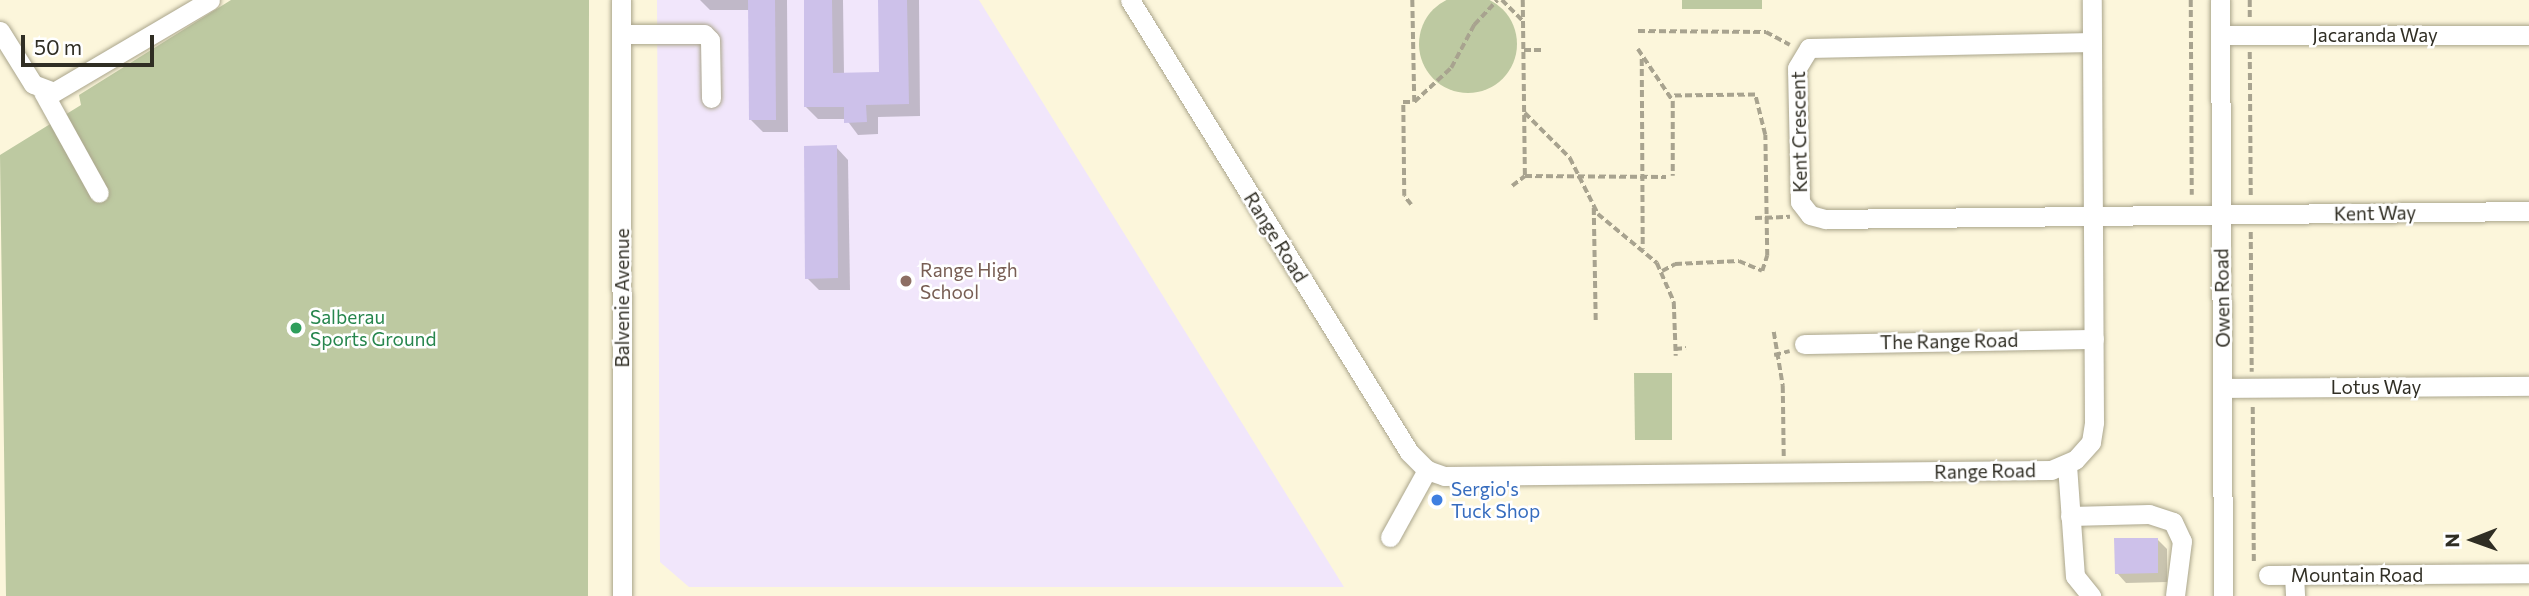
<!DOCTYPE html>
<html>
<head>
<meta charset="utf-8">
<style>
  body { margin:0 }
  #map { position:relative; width:2529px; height:596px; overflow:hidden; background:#fcf6db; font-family:Commissioner,sans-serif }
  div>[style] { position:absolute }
  .education>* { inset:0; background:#f1e6fb }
  .green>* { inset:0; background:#bdc9a1 }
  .round { border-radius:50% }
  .shadow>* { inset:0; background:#0003 }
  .building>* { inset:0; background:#cdc1ea }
  .path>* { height:3.5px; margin-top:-1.75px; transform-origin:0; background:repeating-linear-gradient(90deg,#a8a38f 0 7px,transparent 0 10.5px) }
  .roads { filter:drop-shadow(0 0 2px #aaa58c) drop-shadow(0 0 2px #aaa58c) }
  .minor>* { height:19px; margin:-9.5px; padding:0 9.5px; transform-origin:9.5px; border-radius:9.5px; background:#fff }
  .dots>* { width:19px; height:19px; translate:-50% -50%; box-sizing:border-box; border:4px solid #fff; border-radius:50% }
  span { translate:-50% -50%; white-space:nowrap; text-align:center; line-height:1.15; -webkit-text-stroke:5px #fff; paint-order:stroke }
  .street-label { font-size:19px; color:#302e24 }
  .education-label { font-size:19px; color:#785e54 }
  .left { translate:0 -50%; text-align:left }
  .leisure-label { font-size:19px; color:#27864d }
  .shop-label { font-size:19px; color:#366cbe }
  .north { position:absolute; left:2438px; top:505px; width:70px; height:70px; -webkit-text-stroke:5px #fff; paint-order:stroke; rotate:269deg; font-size:19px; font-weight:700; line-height:28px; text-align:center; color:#302e24 }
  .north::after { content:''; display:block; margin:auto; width:24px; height:32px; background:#302e24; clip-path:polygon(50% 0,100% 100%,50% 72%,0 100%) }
  .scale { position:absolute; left:21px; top:35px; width:133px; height:32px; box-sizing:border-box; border:4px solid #302e24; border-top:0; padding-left:9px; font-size:21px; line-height:24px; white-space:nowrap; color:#302e24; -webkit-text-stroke:5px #fff; paint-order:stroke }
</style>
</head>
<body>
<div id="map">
  <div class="education">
    <div style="clip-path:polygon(657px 0,979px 0,1344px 587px,689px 587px,660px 562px)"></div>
  </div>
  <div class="green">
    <div class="round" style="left:1419px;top:-5px;width:98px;height:98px"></div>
    <div style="clip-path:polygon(231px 0,589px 0,588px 596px,6px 596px,0 155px,81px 105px,79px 95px)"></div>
    <div style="clip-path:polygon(1682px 0,1762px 0,1762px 9px,1682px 9px)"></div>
    <div style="clip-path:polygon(1634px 373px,1672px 373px,1672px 440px,1635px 440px)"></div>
  </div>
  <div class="shadow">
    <div style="clip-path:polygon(700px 0,787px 0,788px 132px,763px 132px,751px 120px,750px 10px,710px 10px)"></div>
    <div style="clip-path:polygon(805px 0,843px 0,844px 74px,881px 74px,880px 0,919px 0,920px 116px,878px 117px,878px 134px,858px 135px,846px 119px,818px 119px,805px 106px)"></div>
    <div style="clip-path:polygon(836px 147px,848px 160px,850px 290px,819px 290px,807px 278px)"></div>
    <div style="clip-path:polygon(2157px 539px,2167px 549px,2167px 582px,2126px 583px,2117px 573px)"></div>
  </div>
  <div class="building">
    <div style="clip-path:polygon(748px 0,775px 0,776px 120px,749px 120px)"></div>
    <div style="clip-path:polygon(804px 0,832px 0,833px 73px,879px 72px,878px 0,907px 0,909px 104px,866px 105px,867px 122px,844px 123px,844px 107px,804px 107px)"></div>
    <div style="clip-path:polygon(837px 145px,838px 278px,805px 279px,804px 146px)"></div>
    <div style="clip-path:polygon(2114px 538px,2158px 538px,2158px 573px,2115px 574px)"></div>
  </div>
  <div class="path">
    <div style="left:1502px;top:0;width:31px;rotate:45deg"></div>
    <div style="left:1523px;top:0;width:176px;rotate:89.3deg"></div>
    <div style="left:2191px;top:0;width:195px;rotate:89.7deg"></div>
    <div style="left:2250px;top:0;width:18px;rotate:90deg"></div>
    <div style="left:1638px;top:31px;width:128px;rotate:0.4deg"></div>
    <div style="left:1766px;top:32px;width:27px;rotate:28deg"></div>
    <div style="left:1638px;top:49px;width:63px;rotate:56.1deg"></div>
    <div style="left:1673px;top:101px;width:75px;rotate:90deg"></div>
    <div style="left:1524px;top:50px;width:19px"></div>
    <div style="left:2250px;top:52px;width:146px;rotate:89.6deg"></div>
    <div style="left:1642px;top:59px;width:190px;rotate:89.7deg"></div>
    <div style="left:1414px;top:102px;width:50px;rotate:-42.6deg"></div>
    <div style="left:1451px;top:68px;width:49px;rotate:-61.9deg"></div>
    <div style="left:1474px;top:25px;width:34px;rotate:-47deg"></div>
    <div style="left:1525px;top:113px;width:64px;rotate:45deg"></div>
    <div style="left:1570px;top:158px;width:63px;rotate:63.4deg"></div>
    <div style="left:1598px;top:214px;width:77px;rotate:39.7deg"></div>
    <div style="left:1657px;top:263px;width:43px;rotate:66.4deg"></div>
    <div style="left:1674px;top:302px;width:54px;rotate:87.9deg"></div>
    <div style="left:1512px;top:186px;width:16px;rotate:-38deg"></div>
    <div style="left:1525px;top:176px;width:141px;rotate:0.4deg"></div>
    <div style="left:1411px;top:205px;width:11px;rotate:-128deg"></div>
    <div style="left:1404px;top:196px;width:94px;rotate:-90.6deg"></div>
    <div style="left:1403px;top:102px;width:11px"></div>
    <div style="left:1414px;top:102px;width:102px;rotate:-91.1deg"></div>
    <div style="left:1594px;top:208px;width:113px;rotate:89deg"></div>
    <div style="left:1755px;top:218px;width:35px;rotate:-2deg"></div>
    <div style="left:2251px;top:232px;width:140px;rotate:89.6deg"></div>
    <div style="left:1662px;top:271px;width:15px;rotate:-28deg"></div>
    <div style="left:1675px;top:264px;width:64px;rotate:-2.7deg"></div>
    <div style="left:1739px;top:261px;width:25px;rotate:23deg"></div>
    <div style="left:1762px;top:271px;width:16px;rotate:-72deg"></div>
    <div style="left:1767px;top:256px;width:121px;rotate:-90.9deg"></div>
    <div style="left:1765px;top:135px;width:41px;rotate:-104deg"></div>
    <div style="left:1755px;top:95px;width:84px;rotate:179.3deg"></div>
    <div style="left:1774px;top:332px;width:55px;rotate:80.5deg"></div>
    <div style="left:1783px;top:386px;width:71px;rotate:89.2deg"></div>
    <div style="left:1675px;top:349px;width:11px;rotate:-5deg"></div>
    <div style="left:1774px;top:355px;width:16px;rotate:-14deg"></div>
    <div style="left:2253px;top:407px;width:155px;rotate:89.6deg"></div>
  </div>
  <div class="roads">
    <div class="minor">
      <div style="left:621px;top:0;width:596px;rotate:89.9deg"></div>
      <div style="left:1130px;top:0;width:531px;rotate:58.31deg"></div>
      <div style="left:1409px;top:452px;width:25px;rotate:45deg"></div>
      <div style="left:1427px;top:470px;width:18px;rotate:19deg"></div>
      <div style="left:1444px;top:476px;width:607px;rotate:-0.57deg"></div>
      <div style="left:2051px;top:470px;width:26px;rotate:-23deg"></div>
      <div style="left:2075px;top:460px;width:24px;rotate:-48deg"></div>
      <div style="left:2091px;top:442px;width:20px;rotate:-81deg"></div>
      <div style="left:2094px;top:422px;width:422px;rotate:-90.3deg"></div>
      <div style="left:2220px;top:0;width:596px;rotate:89.71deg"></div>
      <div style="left:0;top:31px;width:62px;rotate:58.1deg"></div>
      <div style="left:33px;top:84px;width:22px;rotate:21deg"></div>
      <div style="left:54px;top:92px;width:181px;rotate:-30.5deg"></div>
      <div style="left:621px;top:34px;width:83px"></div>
      <div style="left:704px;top:34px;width:8px;rotate:45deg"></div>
      <div style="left:710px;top:40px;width:58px;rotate:89deg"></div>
      <div style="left:2220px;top:35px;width:309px"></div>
      <div style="left:2092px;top:42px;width:283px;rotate:178.8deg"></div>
      <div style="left:1809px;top:48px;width:23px;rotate:121deg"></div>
      <div style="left:1797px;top:68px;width:134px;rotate:88.7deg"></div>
      <div style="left:1800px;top:202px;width:16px;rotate:52deg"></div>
      <div style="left:1810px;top:215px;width:16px;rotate:15deg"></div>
      <div style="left:1825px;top:219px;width:704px;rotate:-0.65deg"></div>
      <div style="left:43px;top:92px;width:115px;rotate:61deg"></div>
      <div style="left:1804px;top:344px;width:290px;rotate:-1deg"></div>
      <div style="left:2224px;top:388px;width:305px;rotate:-0.4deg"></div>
      <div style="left:2067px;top:465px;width:111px;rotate:85.9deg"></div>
      <div style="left:2075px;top:576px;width:26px;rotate:51deg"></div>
      <div style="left:2070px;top:516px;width:79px;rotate:-1.5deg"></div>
      <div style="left:2149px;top:514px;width:25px;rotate:18deg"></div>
      <div style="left:2173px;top:522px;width:21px;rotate:65deg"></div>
      <div style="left:2182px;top:541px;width:55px;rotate:97.3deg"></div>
      <div style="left:1390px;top:537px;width:77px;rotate:-61.1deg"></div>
      <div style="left:2268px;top:575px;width:261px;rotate:-0.4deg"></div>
      <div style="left:2294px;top:575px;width:21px;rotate:87deg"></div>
    </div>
  </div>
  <div class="dots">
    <div style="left:906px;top:281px;background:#8d6e63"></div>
    <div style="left:296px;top:328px;background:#2e9e5b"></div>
    <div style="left:1437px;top:500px;background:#3f7fe0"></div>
  </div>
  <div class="street-label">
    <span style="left:2375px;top:35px">Jacaranda Way</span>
    <span style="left:1799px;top:132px;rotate:-91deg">Kent Crescent</span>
    <span style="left:2375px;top:213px;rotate:-1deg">Kent Way</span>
    <span style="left:1276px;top:237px;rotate:58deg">Range Road</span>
    <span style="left:622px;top:298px;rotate:-90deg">Balvenie Avenue</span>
    <span style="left:2222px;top:298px;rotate:-91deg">Owen Road</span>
    <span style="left:1949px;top:341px;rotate:-1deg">The Range Road</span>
    <span style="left:2376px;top:387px">Lotus Way</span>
    <span style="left:1985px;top:471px;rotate:-1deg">Range Road</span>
    <span style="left:2357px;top:575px">Mountain Road</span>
  </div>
  <div class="education-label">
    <span class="left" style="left:920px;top:281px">Range High<br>School</span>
  </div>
  <div class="leisure-label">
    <span class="left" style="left:310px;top:328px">Salberau<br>Sports Ground</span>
  </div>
  <div class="shop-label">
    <span class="left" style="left:1451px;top:500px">Sergio's<br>Tuck Shop</span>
  </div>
  <div class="north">N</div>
  <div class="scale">50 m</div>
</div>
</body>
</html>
